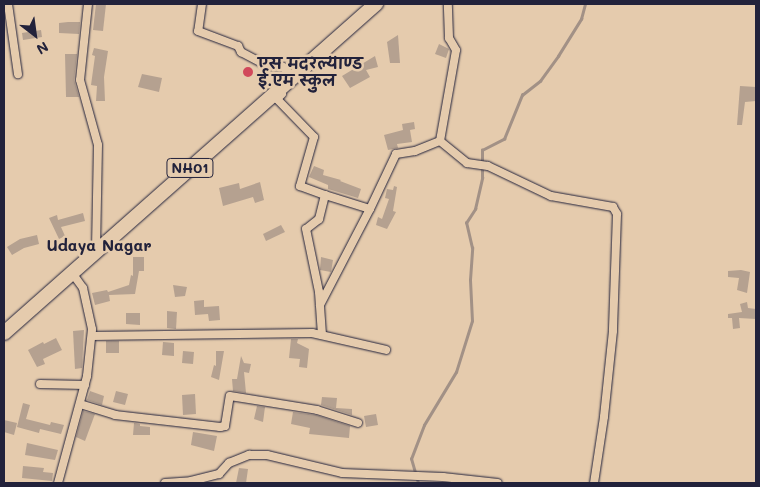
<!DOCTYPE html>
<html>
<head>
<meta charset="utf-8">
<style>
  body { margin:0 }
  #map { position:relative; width:760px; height:487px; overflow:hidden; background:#e5cbad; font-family:Mali,"Playpen Sans Deva",sans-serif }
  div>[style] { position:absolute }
  .stream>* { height:2.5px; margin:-1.25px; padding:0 1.25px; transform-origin:1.25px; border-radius:1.25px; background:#a29186 }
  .building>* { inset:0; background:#b5a190 }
  .roads { filter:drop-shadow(0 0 1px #22223b) drop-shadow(0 0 1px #22223b) }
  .minor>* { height:8px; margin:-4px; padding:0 4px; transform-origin:4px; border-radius:4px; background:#e5cbad }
  .trunk>* { height:14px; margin:-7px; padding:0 7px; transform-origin:7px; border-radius:7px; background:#e5cbad }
  .dots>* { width:14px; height:14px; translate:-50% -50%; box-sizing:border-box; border:2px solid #e5cbad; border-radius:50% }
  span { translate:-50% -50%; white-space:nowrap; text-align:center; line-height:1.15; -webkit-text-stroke:5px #e5cbad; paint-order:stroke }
  .shield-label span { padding:1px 4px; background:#e5cbad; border:1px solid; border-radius:4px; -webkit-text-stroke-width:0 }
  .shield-label { font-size:14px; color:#22223b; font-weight:700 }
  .poi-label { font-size:15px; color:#22223b; font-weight:700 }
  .left { translate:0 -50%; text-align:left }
  .neighbourhood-label { font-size:16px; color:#22223b; font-weight:700 }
  .frame { position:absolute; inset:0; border:5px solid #22223b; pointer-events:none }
  .north { position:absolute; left:10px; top:10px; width:50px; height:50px; -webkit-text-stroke:4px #e5cbad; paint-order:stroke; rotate:150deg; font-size:14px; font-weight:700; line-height:20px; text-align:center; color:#22223b }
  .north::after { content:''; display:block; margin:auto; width:18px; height:22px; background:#22223b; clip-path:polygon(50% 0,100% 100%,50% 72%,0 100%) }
</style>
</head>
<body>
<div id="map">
  <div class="stream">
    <div style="left:418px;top:483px;width:25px;rotate:-106deg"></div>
    <div style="left:411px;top:459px;width:36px;rotate:-69deg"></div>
    <div style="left:424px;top:425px;width:62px;rotate:-58.9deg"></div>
    <div style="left:456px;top:372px;width:53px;rotate:-72.6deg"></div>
    <div style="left:472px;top:321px;width:41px;rotate:-92.8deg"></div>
    <div style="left:470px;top:280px;width:32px;rotate:-86deg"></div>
    <div style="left:472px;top:248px;width:26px;rotate:-103deg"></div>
    <div style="left:466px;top:223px;width:17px;rotate:-57deg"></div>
    <div style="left:475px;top:209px;width:32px;rotate:-77deg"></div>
    <div style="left:482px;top:178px;width:28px;rotate:-90deg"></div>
    <div style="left:482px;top:150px;width:25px;rotate:-27deg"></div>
    <div style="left:504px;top:139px;width:48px;rotate:-67.8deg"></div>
    <div style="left:522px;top:95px;width:23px;rotate:-38deg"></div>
    <div style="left:540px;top:81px;width:31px;rotate:-54deg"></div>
    <div style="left:558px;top:56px;width:44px;rotate:-58.1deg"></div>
    <div style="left:581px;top:19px;width:16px;rotate:-75deg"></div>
  </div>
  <div class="building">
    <div style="clip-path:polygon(96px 4px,106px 4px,103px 31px,93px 30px)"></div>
    <div style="clip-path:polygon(68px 22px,80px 22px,79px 34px,59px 33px,59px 23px)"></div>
    <div style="clip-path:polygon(41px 30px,42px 37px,23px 40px,22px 33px)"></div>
    <div style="clip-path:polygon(398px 35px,400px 63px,390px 63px,387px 42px)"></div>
    <div style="clip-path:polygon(439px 44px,449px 49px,446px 58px,435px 54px)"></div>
    <div style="clip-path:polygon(94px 48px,108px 51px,104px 77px,105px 101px,96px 101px,97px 86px,91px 85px,95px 56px,92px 55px)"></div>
    <div style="clip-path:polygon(65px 54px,77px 54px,74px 80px,79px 97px,66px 97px)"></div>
    <div style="clip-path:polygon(375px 56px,378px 67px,366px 70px,370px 77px,350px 88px,342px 76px)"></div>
    <div style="clip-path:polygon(142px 74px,162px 78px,159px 92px,138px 87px)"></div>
    <div style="clip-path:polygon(740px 86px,756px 87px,756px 101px,745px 102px,742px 125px,737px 125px)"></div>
    <div style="clip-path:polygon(414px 122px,415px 129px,410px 130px,412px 142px,397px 144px,398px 148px,388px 150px,384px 135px,403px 130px,402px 124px)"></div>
    <div style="clip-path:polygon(314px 166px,324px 170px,323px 175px,341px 180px,340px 181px,361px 189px,358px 198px,328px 189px,328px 185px,309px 177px)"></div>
    <div style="clip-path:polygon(260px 182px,264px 200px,255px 203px,253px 197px,223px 206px,219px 188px,239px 183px,240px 189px)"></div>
    <div style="clip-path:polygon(394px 186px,397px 187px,393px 211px,396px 212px,387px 229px,376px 225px,378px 217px,382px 219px,389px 199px,385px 198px,387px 189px,393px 190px)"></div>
    <div style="clip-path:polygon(83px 213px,85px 221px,61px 227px,65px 236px,59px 239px,49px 218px,57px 215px,58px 220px)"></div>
    <div style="clip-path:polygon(281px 225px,285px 232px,266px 241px,263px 234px)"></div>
    <div style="clip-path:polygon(37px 235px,39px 244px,24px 248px,12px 255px,7px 247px,20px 239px)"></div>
    <div style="clip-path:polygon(133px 257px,144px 257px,144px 271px,139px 271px,135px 294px,109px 295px,110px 301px,95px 305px,92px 293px,107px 290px,108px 292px,129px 285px,131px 275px,133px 276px)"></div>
    <div style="clip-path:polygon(321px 257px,333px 260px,331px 272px,320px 270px)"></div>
    <div style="clip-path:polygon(741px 270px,750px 272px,747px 293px,737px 290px,739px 278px,728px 277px,728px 271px)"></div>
    <div style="clip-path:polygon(173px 285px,187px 287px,185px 296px,175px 297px)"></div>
    <div style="clip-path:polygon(204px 300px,204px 307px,219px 306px,220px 320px,209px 321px,208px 314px,195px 315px,194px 301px)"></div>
    <div style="clip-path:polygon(747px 302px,748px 308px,756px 309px,756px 319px,739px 318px,740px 328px,733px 329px,732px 318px,728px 318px,728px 314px,742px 312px,740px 304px)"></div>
    <div style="clip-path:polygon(167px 311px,177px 312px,176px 329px,167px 328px)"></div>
    <div style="clip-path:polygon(126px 313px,140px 313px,140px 325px,126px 324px)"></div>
    <div style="clip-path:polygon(84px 330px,82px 368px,75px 369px,73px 331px)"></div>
    <div style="clip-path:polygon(56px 338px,62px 350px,43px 359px,45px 364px,37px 367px,28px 350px,43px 342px,44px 344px)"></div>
    <div style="clip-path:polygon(291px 339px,298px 339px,297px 343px,309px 349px,307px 368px,299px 367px,300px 359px,289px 358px)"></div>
    <div style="clip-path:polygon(106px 341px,119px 341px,119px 353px,106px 353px)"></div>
    <div style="clip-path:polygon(163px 342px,174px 343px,174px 356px,162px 355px)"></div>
    <div style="clip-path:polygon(183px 351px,194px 352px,193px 364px,182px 363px)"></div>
    <div style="clip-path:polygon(216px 351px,224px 351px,219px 380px,211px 377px,214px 365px,216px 366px)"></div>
    <div style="clip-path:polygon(241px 356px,244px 363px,251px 364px,249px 373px,244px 372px,246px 393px,233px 391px,232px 379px,237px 379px)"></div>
    <div style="clip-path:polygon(90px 391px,104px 396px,102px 405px,87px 400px)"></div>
    <div style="clip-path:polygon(116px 391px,128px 394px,125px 405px,113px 402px)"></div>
    <div style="clip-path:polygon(195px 394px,196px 414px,183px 415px,182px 395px)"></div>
    <div style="clip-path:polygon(322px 397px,337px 398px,336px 408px,352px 409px,352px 415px,321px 405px)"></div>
    <div style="clip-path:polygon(23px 403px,30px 405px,26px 419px,50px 425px,51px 422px,64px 425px,61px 434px,40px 429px,39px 433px,17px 427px)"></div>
    <div style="clip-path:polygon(257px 406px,265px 407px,263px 422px,254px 419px)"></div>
    <div style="clip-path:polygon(83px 411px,95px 414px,85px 441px,76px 437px)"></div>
    <div style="clip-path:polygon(293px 412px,316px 415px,350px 426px,349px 438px,309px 434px,310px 428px,291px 424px)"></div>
    <div style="clip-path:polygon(376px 414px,378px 425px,366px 427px,364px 416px)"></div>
    <div style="clip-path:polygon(4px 420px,17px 423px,14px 435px,4px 432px)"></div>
    <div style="clip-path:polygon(134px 423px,140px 424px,140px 426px,150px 427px,150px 435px,133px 435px)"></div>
    <div style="clip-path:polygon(193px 432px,217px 436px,214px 451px,191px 445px)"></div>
    <div style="clip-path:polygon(27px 443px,58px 450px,55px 460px,25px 455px)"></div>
    <div style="clip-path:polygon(23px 466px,44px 468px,43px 472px,53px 473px,52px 481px,22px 478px)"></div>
    <div style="clip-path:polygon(239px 468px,248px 469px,246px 483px,236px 483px)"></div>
  </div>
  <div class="roads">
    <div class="minor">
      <div style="left:8px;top:4px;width:71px;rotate:81.9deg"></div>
      <div style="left:88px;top:4px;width:76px;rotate:96deg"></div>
      <div style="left:80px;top:80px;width:67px;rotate:74.5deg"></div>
      <div style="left:98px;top:145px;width:106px;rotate:91.1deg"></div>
      <div style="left:202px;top:4px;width:27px;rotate:98deg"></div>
      <div style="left:198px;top:31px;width:43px;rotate:20.6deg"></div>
      <div style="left:238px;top:46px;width:7px;rotate:63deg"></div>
      <div style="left:241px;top:52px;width:30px;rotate:28deg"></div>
      <div style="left:267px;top:66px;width:16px;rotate:4deg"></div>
      <div style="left:283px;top:67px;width:14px;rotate:45deg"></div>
      <div style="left:282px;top:94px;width:7px;rotate:135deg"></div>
      <div style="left:277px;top:99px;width:53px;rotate:45.8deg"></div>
      <div style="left:314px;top:137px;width:51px;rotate:105.9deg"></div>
      <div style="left:300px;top:186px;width:27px;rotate:20deg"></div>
      <div style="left:325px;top:195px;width:25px;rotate:104deg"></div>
      <div style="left:319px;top:219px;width:16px;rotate:142deg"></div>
      <div style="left:306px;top:229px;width:64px;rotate:78.3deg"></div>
      <div style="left:319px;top:292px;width:43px;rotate:86deg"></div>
      <div style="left:440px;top:141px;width:35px;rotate:39deg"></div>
      <div style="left:467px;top:163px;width:21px;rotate:8deg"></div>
      <div style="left:488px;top:166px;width:70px;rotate:25.5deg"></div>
      <div style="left:551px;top:196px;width:63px;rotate:10.1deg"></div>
      <div style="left:613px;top:207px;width:8px;rotate:60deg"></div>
      <div style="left:617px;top:214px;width:117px;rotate:92deg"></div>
      <div style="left:613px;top:331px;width:86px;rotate:96deg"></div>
      <div style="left:604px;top:417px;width:67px;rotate:98.6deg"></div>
      <div style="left:325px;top:195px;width:47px;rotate:17.3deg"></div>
      <div style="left:320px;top:305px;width:108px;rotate:-62.5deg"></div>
      <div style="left:370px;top:209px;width:61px;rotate:-64.7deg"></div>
      <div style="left:396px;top:154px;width:19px;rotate:-9deg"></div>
      <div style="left:415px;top:151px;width:27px;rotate:-22deg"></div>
      <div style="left:440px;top:141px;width:92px;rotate:-80deg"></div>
      <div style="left:456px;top:50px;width:14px;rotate:-120deg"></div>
      <div style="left:449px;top:38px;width:34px;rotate:-92deg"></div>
      <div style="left:92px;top:336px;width:220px;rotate:-0.8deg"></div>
      <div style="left:312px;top:333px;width:76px;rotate:12.9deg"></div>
      <div style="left:40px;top:384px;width:45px;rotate:1.3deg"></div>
      <div style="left:80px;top:404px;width:37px;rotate:17deg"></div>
      <div style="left:115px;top:415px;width:106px;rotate:6.5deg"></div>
      <div style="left:220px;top:427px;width:5px;rotate:-11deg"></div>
      <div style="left:225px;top:426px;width:30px;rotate:-81deg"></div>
      <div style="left:230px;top:396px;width:88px;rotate:9.1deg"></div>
      <div style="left:317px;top:410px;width:43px;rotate:17.6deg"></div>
      <div style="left:58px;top:483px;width:111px;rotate:-74.8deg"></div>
      <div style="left:87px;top:376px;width:47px;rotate:-83.9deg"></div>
      <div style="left:92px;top:329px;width:42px;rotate:-102.4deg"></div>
      <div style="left:83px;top:288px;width:19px;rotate:-126deg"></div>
      <div style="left:165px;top:483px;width:26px;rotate:-4deg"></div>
      <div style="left:191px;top:481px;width:29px;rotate:-14deg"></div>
      <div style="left:219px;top:474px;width:15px;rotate:-48deg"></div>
      <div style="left:229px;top:463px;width:22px;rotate:-22deg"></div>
      <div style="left:249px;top:455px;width:18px"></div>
      <div style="left:267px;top:455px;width:77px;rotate:13.5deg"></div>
      <div style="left:342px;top:473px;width:101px;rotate:2.3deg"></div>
      <div style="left:443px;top:477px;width:55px;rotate:6.2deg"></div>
    </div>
    <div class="trunk">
      <div style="left:4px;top:333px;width:497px;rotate:-41.5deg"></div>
    </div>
  </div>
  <div class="dots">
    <div style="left:248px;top:72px;background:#d1495b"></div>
  </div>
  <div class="shield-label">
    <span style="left:190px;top:168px">NH01</span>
  </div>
  <div class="poi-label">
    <span class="left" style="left:258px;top:72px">एस मदरल्याण्ड<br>ई.एम स्कुल</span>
  </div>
  <div class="neighbourhood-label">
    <span style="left:99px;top:245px">Udaya Nagar</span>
  </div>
  <div class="frame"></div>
  <div class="north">N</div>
</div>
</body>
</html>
